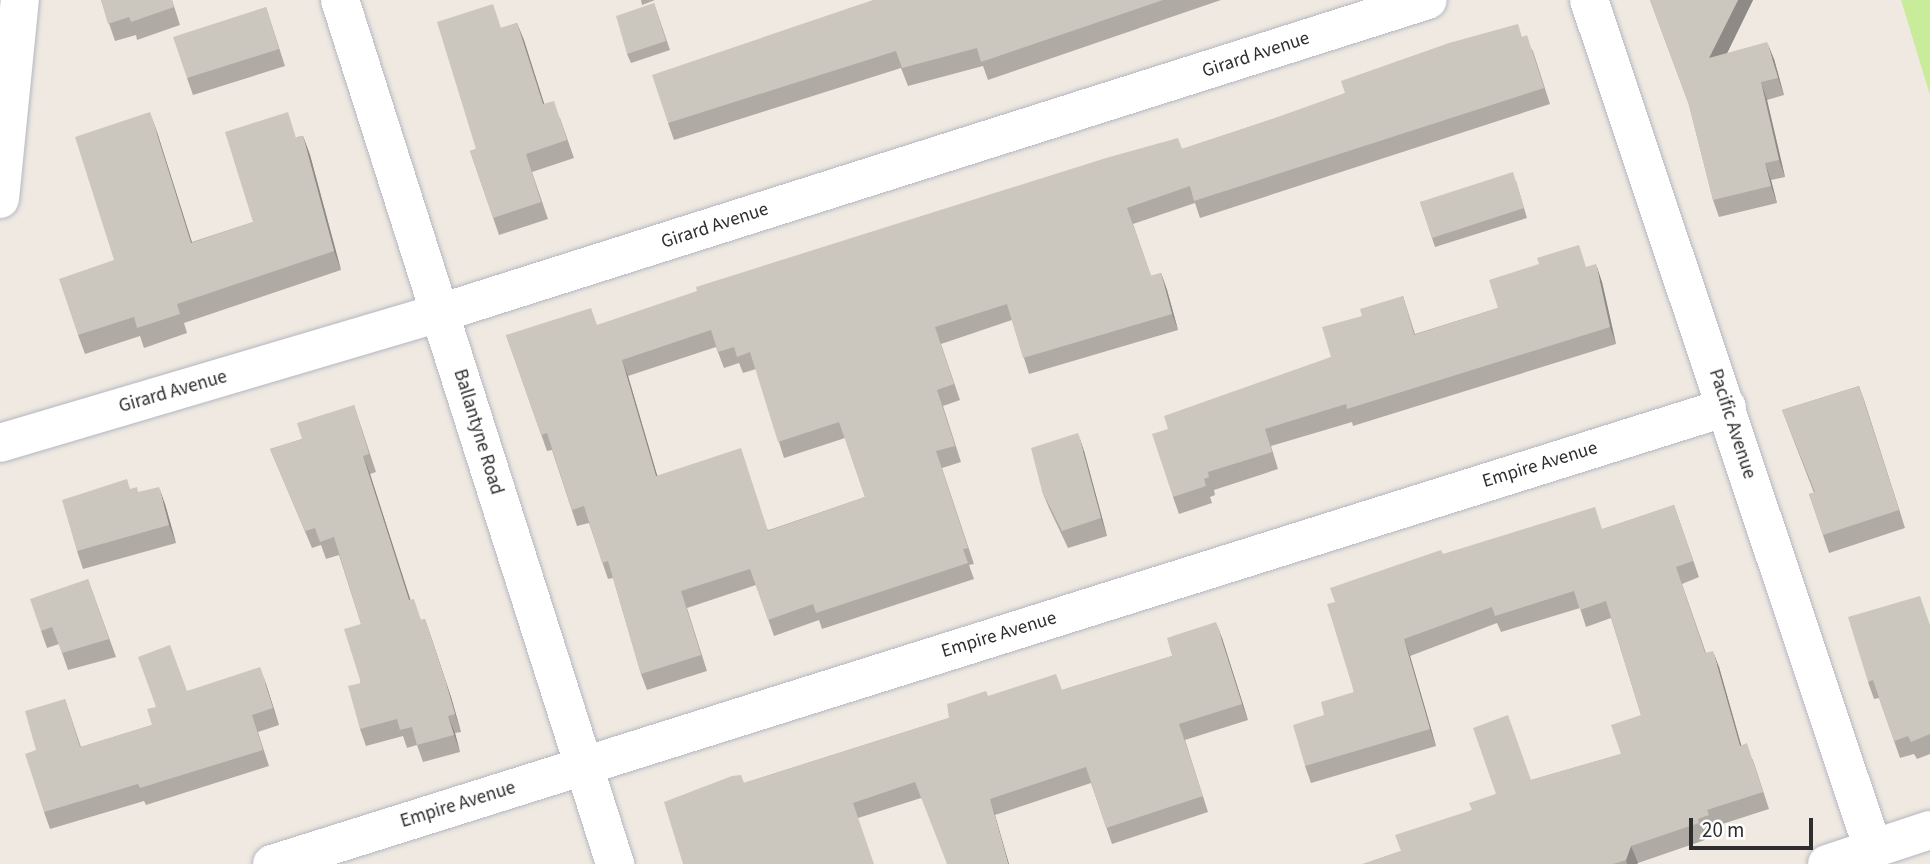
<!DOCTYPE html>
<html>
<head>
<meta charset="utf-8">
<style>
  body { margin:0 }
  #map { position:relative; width:1930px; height:864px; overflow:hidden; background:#efe9e1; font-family:"Source Sans 3",sans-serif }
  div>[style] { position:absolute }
  .pitch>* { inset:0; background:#c9ec9a }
  .roads { filter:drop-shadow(0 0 2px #b4b7c1) drop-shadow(0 0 2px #b4b7c1) }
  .minor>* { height:38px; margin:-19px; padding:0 19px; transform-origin:19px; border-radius:19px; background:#fff }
  .wall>* { inset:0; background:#afaba4 }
  .shaded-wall>* { inset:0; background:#8e8b86 }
  .building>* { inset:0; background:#cbc7bf }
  span { translate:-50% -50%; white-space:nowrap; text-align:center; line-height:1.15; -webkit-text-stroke:5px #fff; paint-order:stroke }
  .street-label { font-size:19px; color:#2e2e2e }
  .scale { position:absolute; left:1689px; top:818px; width:124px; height:32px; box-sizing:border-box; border:4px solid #2e2e2e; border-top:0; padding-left:9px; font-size:21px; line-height:24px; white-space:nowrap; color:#2e2e2e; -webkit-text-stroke:5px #fff; paint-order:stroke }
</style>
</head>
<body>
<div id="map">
  <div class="pitch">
    <div style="clip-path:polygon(1901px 0,1930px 0,1930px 95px)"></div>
  </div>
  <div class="roads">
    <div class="minor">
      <div style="left:340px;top:0;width:907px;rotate:72.34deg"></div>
      <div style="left:1589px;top:0;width:895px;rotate:71.5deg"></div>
      <div style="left:0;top:199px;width:200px;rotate:-84.3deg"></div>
      <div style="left:0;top:443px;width:459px;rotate:-16.5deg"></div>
      <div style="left:440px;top:313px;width:1036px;rotate:-17.58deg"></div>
      <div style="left:272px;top:864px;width:1525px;rotate:-17.44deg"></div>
      <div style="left:1827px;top:864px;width:108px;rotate:-18.3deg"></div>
    </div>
  </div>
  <div class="wall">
    <div style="clip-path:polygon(101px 0,172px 0,180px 25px,137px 40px,136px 35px,115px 41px)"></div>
    <div style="clip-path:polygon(641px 0,655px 0,642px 5px)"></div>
    <div style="clip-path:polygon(873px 0,1221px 0,988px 80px,983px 66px,908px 86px,901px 68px,674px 140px,668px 123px)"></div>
    <div style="clip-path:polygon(1650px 0,1753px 0,1727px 53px,1774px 59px,1784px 95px,1767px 100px,1785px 177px,1771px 180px,1777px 203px,1719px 217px,1713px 200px,1689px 105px)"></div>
    <div style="clip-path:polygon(654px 3px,670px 50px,631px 63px,627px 54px)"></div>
    <div style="clip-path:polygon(266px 7px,285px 66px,193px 95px,187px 78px)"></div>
    <div style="clip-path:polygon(517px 23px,544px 104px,560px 118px,574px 158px,532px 172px,548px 219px,499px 235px,470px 151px,476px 149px,501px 28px)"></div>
    <div style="clip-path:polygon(evenodd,1522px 37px,1533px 51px,1550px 104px,1200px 218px,1195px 203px,1133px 224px,1151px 276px,1161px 273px,1167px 290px,1178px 330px,1029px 374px,1012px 320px,941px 344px,960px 400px,943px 406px,961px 462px,942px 468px,974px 564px,969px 565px,974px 579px,822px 629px,819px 620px,774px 636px,756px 585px,687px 608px,707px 671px,647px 690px,641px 674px,613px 578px,608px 579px,589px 523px,577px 526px,552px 450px,547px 451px,506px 335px,598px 325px,1182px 149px,1522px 37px,716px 347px,724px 368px,739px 363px,743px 373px,756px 369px,784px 458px,845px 438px,865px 497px,769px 530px,657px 475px,628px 376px,716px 347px)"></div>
    <div style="clip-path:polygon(157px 132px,192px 242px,253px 222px,297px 137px,303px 136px,310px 155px,341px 270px,184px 323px,187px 333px,144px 348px,140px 336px,85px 354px,78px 335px,114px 260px)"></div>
    <div style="clip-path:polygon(1516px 181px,1527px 218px,1435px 247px,1420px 202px)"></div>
    <div style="clip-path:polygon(1587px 267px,1602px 282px,1616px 344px,1353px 426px,1352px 422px,1271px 446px,1278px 469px,1214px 490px,1215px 495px,1210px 497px,1212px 503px,1179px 514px,1173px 497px,1168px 429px,1331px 357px,1362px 316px,1403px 296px,1415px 334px,1498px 308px)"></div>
    <div style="clip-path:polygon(1859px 386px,1905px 528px,1829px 553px,1809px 494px,1814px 493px,1782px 410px)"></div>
    <div style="clip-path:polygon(354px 405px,376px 472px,370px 474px,410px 600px,421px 620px,425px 619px,451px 697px,461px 732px,455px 733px,460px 752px,423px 762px,417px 745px,407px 748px,403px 736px,366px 746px,360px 729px,361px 624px,339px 555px,326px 559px,321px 545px,312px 548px,270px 449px,302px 439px)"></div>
    <div style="clip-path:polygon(1084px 451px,1107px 536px,1068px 548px,1049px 508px,1042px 491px)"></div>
    <div style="clip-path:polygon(131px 489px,165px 504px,176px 543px,83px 569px,77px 551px)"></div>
    <div style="clip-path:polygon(1674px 505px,1699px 577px,1682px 584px,1706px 653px,1719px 667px,1741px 745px,1753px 760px,1769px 809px,1713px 827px,1715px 832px,1704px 836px,1705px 840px,1638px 863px,1637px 864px,1363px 864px,1401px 851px,1472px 810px,1496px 794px,1531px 780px,1621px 754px,1641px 715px,1611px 618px,1586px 627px,1580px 608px,1501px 632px,1497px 623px,1410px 656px,1436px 746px,1311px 783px,1305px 766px,1324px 715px,1354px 692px,1335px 602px,1443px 554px,1603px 529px)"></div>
    <div style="clip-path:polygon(88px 579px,116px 657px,68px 670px,59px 644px,47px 648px,41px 631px)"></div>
    <div style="clip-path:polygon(1930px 624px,1930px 754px,1917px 759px,1914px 754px,1900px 758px,1879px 698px,1874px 699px,1868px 682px)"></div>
    <div style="clip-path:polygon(1222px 638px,1248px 720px,1185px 740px,1208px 812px,1112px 844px,1091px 783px,995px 815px,921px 798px,858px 818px,744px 783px,949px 718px,988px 696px,1062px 690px,1172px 656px)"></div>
    <div style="clip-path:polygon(266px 684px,279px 725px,258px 732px,269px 766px,146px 805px,144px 801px,50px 829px,44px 812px,36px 750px,65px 699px,81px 747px,152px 725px,156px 707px,187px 691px)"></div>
  </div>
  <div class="shaded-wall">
    <div style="clip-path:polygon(1738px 0,1753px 0,1716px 76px,1709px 58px)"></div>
    <div style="clip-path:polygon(517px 23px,524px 40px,550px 122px,543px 104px)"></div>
    <div style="clip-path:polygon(1767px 42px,1774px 59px,1784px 95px,1778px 78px)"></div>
    <div style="clip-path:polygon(1761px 82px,1767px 100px,1785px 177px,1779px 160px)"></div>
    <div style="clip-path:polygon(150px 112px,157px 132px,198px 262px,191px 243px)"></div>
    <div style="clip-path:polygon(303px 136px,310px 155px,341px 270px,334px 251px)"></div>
    <div style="clip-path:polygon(1765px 163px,1771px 180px,1777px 203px,1771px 186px)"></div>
    <div style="clip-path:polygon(1596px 264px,1602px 282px,1616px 344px,1610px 327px)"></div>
    <div style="clip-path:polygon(1161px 273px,1167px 290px,1178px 330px,1172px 314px)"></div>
    <div style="clip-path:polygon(622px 360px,628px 376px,662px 492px,656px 476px)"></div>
    <div style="clip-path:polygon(1859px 386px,1865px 403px,1905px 528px,1899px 510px)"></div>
    <div style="clip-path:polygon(1078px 433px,1084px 451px,1107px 536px,1101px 518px)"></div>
    <div style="clip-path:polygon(363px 456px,370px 474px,416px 617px,409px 600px)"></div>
    <div style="clip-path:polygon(159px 487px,165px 504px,176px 543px,169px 525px)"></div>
    <div style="clip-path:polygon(425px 619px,451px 697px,461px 732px,455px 714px)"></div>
    <div style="clip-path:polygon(1216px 622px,1222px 638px,1248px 720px,1242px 704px)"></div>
    <div style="clip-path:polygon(1404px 639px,1410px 656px,1436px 746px,1430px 729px)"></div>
    <div style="clip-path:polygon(1713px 651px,1719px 667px,1746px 762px,1740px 746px)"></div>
    <div style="clip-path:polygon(260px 667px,266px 684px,279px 725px,273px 708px)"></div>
    <div style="clip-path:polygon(448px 716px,455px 733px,460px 752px,454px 735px)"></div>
    <div style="clip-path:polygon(990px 799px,995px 815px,1009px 864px,1008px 864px)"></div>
    <div style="clip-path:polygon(1631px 846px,1638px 863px,1637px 864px,1627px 864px,1626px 860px)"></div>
  </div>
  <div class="building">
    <div style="clip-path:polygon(101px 0,172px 0,174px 7px,131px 22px,129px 17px,108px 24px)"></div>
    <div style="clip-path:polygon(873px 0,1163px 0,981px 62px,977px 48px,902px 68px,896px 51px,668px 123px,652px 75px)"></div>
    <div style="clip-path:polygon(1650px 0,1738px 0,1709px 58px,1767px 42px,1778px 78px,1761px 82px,1779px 160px,1765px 163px,1771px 186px,1713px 200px,1689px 105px)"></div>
    <div style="clip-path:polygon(654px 3px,666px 41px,627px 54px,616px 16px)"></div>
    <div style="clip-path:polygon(493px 4px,501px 28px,517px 23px,543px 104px,554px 101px,567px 140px,526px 154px,541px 202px,493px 218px,470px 151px,476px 149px,437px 22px)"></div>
    <div style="clip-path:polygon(266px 7px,279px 49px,187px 78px,173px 37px)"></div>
    <div style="clip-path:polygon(evenodd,1518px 24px,1522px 37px,1527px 35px,1544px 88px,1194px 201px,1190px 186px,1127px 208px,1151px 276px,1161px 273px,1172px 314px,1023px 358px,1007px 304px,935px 327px,954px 384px,937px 390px,955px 446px,936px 451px,968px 548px,963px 549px,968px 563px,816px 613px,813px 604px,768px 620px,750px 569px,681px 591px,701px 655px,641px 674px,608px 561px,602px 563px,584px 506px,572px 510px,547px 433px,541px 435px,506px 335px,591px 308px,597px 325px,697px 291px,696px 287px,1106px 158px,1178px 138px,1182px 149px,1272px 119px,1345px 93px,1341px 81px,1449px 43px,1518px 24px,711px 330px,718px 352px,734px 347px,737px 357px,750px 352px,778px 442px,839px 422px,865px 497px,768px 531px,741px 448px,656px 476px,622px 360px,711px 330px)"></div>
    <div style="clip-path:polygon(150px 112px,191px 243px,253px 222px,225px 132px,288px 112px,296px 138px,303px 136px,334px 251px,177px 304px,180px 314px,137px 328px,134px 317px,78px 335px,59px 279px,114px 260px,75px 137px)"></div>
    <div style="clip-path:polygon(1513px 172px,1524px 208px,1432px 238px,1420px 202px)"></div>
    <div style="clip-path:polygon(1579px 245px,1586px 267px,1596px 264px,1610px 327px,1347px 409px,1346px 404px,1265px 429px,1272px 452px,1208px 472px,1209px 477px,1204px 479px,1206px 486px,1173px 497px,1152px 434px,1168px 429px,1164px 416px,1331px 357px,1322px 327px,1362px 316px,1360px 309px,1403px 296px,1414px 335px,1498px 308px,1489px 280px,1539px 264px,1537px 258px)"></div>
    <div style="clip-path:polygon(1859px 386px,1899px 510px,1823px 535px,1809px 494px,1815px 492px,1782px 410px)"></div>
    <div style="clip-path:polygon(354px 405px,369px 454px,363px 456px,409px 600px,414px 599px,421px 620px,425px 619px,445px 679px,455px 714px,448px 716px,454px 735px,417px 745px,412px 727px,400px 730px,397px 719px,360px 729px,348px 686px,361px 683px,344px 629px,361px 624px,334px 537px,320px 542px,315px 528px,305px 531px,270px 449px,302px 439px,297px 423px)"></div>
    <div style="clip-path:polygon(1078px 433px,1101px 518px,1062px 531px,1042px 491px,1031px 448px)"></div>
    <div style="clip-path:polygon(127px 479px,130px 489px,137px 487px,138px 492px,159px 487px,169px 525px,77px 551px,62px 500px)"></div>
    <div style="clip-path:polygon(1674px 505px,1693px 561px,1676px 567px,1705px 653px,1713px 651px,1740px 746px,1747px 743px,1763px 792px,1707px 810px,1709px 815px,1698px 819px,1699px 823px,1631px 846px,1626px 860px,1613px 864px,1363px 864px,1401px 851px,1395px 835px,1472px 810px,1469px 803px,1496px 794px,1473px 728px,1508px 715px,1531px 780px,1621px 754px,1611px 725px,1641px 715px,1606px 601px,1580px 610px,1574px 591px,1495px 616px,1492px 607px,1404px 639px,1430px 729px,1305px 766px,1293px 725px,1324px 715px,1321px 702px,1354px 692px,1327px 604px,1335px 602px,1330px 588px,1441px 550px,1443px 554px,1595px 507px,1602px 529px)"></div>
    <div style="clip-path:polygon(88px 579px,109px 639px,62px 653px,52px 627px,41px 631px,30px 599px)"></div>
    <div style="clip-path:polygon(1920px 596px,1930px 625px,1930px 734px,1911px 742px,1908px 736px,1894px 741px,1873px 680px,1868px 682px,1848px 617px)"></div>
    <div style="clip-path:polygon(1216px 622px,1242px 704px,1179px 724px,1203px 796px,1106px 828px,1086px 767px,990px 799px,1008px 864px,947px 864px,915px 782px,853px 803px,874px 864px,683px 864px,664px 802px,732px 776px,741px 775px,744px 783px,949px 718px,947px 704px,986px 691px,988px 696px,1056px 674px,1062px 690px,1172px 656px,1167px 638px)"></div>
    <div style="clip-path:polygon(170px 645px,187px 691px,260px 667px,273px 708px,252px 715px,263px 750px,140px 788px,138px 784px,44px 812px,25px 754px,36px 750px,25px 711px,65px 699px,80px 747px,152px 725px,147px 709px,156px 707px,138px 657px)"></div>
  </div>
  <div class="street-label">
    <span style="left:1256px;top:55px;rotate:-18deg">Girard Avenue</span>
    <span style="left:715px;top:226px;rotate:-18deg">Girard Avenue</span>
    <span style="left:173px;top:392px;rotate:-16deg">Girard Avenue</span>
    <span style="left:1732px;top:424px;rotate:72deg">Pacific Avenue</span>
    <span style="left:478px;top:432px;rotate:73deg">Ballantyne Road</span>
    <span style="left:1540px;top:465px;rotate:-17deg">Empire Avenue</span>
    <span style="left:999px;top:635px;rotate:-17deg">Empire Avenue</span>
    <span style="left:458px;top:805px;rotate:-17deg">Empire Avenue</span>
  </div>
  <div class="scale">20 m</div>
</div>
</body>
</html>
